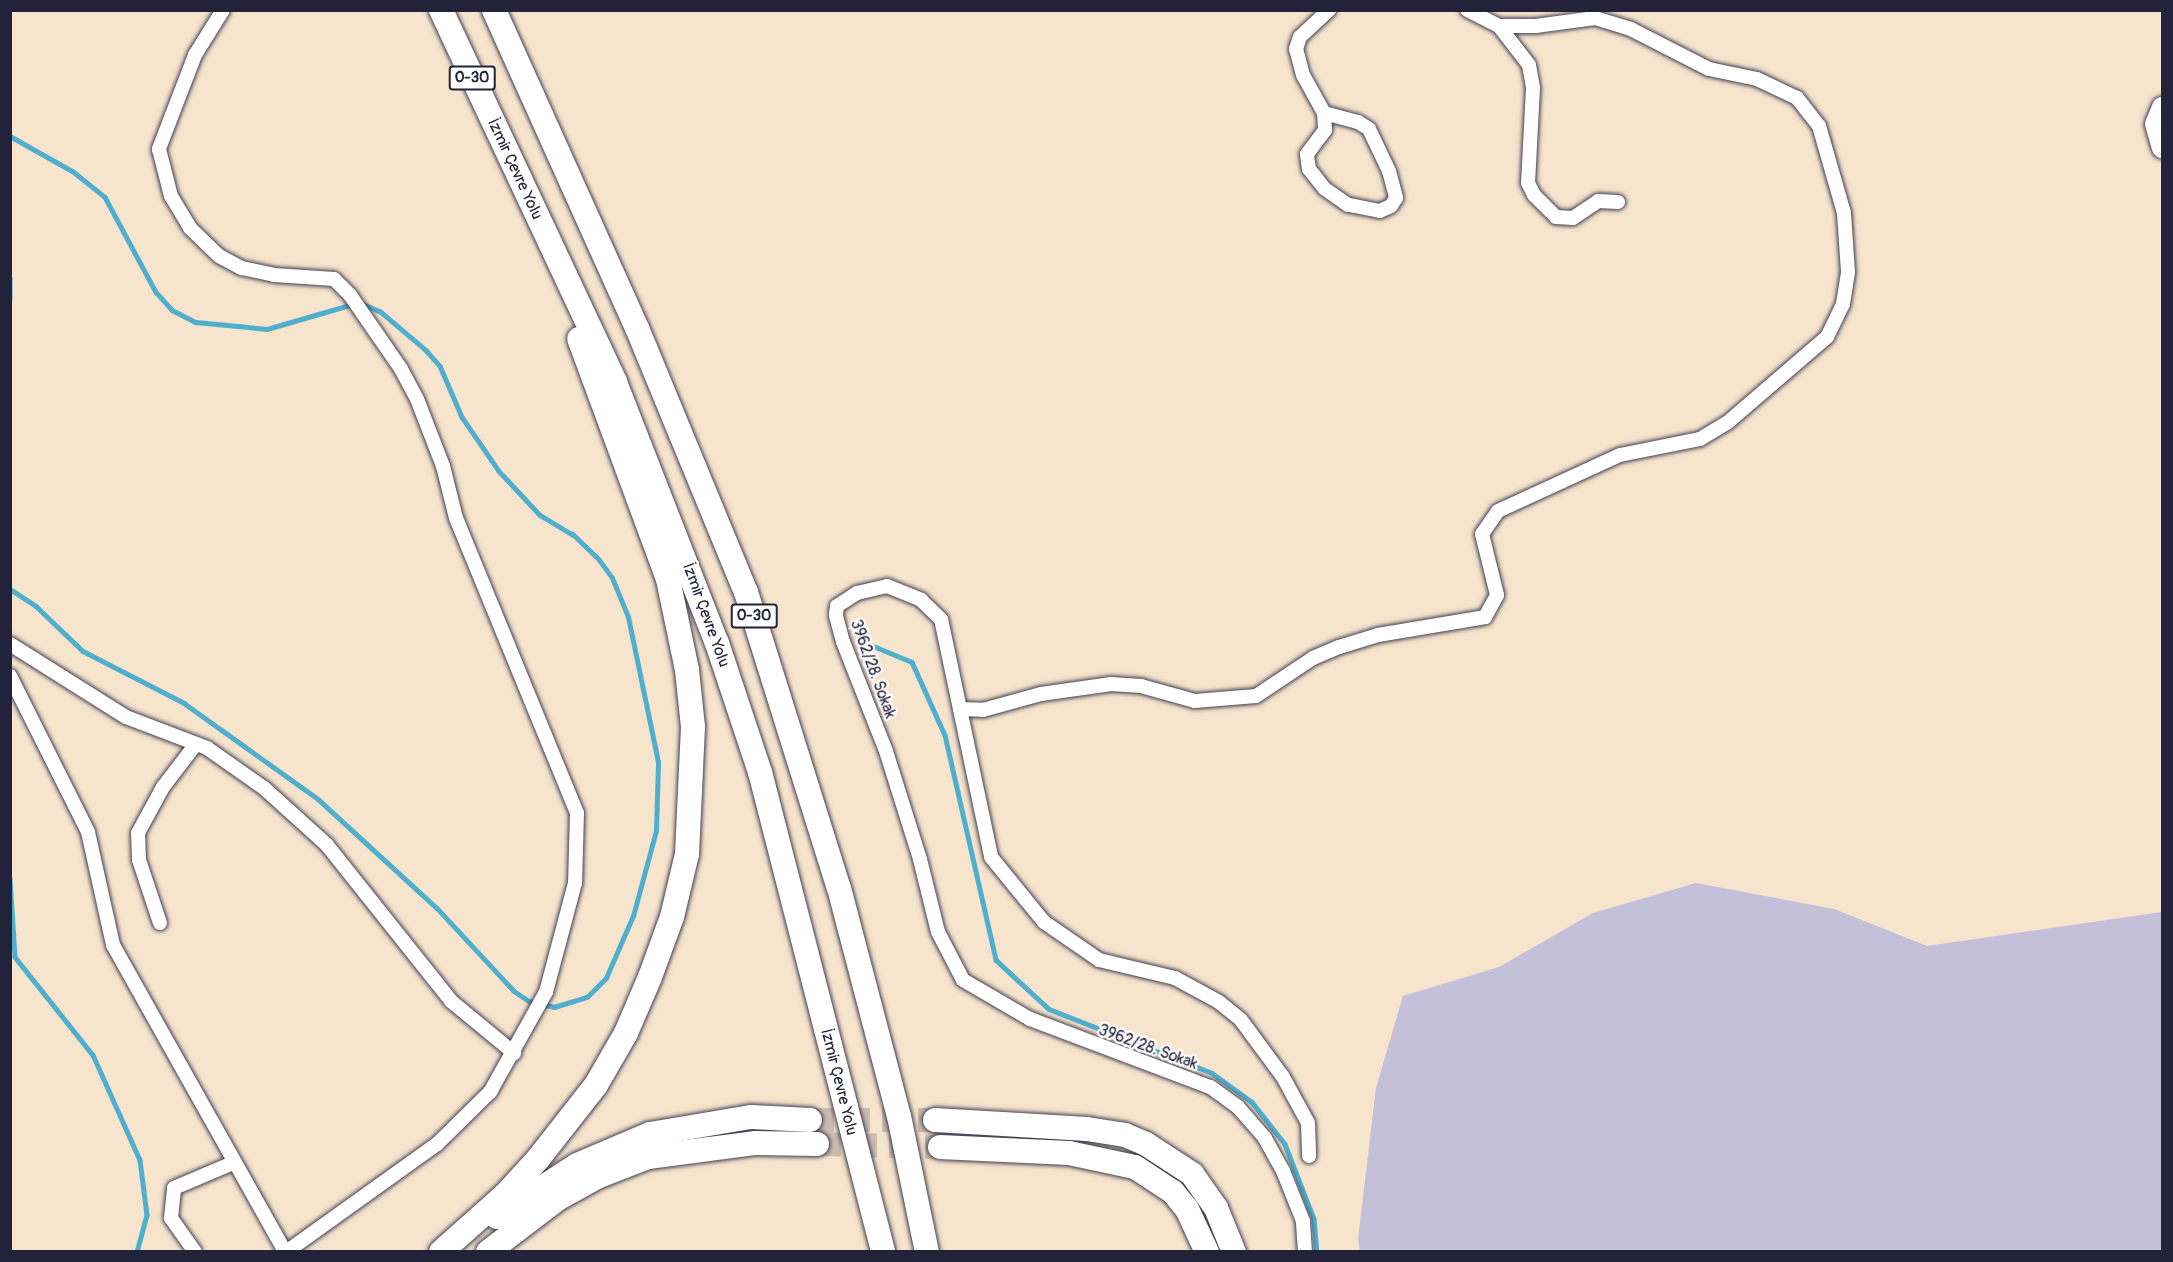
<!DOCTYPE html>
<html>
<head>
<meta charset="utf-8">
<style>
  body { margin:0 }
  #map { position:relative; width:2173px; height:1262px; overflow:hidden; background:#f6e4cd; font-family:Pangolin,sans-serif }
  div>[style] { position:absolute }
  .industrial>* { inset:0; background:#c5c0da }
  .stream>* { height:4.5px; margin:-2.25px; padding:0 2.25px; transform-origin:2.25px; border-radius:2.25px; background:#4fafcd }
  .highway-tunnel>* { height:24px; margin-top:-12px; transform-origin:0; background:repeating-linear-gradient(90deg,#ccbdb0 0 24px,transparent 0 36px) }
  .roads { filter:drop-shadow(0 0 2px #423f51) drop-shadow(0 0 2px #423f51) }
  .street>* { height:14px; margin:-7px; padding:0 7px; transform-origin:7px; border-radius:7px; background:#fff }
  .secondary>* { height:20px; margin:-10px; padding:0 10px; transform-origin:10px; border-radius:10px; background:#fff }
  .highway>* { height:24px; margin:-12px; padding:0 12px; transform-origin:12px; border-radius:12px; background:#fff }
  span { translate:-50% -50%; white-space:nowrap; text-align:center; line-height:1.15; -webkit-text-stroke:4.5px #fff; paint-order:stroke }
  .shield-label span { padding:2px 4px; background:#fff; border:2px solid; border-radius:4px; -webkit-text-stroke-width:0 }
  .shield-label { font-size:15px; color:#22223b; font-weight:700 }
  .street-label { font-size:16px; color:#22223b }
  .frame { position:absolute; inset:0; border:12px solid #22223b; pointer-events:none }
</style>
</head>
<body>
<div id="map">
  <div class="industrial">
    <div style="clip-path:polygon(1696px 883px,1834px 909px,1927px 946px,2162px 912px,2162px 1251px,1360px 1251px,1358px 1239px,1376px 1088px,1403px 996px,1499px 967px,1593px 913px)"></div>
  </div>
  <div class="stream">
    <div style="left:10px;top:136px;width:73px;rotate:29.4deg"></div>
    <div style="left:74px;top:172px;width:40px;rotate:39deg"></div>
    <div style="left:105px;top:197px;width:108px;rotate:61.8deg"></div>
    <div style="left:156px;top:292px;width:24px;rotate:48deg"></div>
    <div style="left:172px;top:310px;width:27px;rotate:27deg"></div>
    <div style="left:196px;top:322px;width:71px;rotate:5.6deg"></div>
    <div style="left:267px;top:329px;width:90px;rotate:-16.2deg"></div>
    <div style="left:10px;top:278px;width:21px;rotate:90deg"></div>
    <div style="left:361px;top:303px;width:22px;rotate:24deg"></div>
    <div style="left:381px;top:312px;width:59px;rotate:40.2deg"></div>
    <div style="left:426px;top:350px;width:21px;rotate:49deg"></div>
    <div style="left:440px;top:366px;width:56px;rotate:66.7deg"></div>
    <div style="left:462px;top:417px;width:65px;rotate:55.6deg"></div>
    <div style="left:499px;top:471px;width:60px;rotate:47deg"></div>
    <div style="left:540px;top:515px;width:39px;rotate:31deg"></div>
    <div style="left:10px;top:589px;width:31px;rotate:33deg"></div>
    <div style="left:36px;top:606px;width:65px;rotate:43.8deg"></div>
    <div style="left:83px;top:651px;width:114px;rotate:27.2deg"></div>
    <div style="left:184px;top:703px;width:165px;rotate:35.6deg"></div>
    <div style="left:318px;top:799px;width:161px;rotate:42.5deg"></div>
    <div style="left:437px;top:908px;width:113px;rotate:47.1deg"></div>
    <div style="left:514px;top:991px;width:18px;rotate:34deg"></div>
    <div style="left:529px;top:1001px;width:26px;rotate:13deg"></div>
    <div style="left:554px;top:1007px;width:34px;rotate:-17deg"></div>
    <div style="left:587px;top:997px;width:27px;rotate:-45deg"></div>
    <div style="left:606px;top:978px;width:68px;rotate:-66.5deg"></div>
    <div style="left:633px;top:916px;width:88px;rotate:-74.9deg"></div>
    <div style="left:656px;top:831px;width:69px;rotate:-88.3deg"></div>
    <div style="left:658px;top:762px;width:148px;rotate:-101.7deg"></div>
    <div style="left:628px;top:617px;width:42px;rotate:-112.3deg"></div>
    <div style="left:612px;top:578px;width:22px;rotate:-126deg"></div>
    <div style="left:599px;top:560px;width:37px;rotate:-136deg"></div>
    <div style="left:859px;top:640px;width:57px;rotate:22.5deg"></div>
    <div style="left:912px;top:662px;width:80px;rotate:65.7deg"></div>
    <div style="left:945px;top:735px;width:231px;rotate:77.2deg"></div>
    <div style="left:996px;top:960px;width:72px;rotate:42.8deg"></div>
    <div style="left:1049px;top:1009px;width:175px;rotate:21.4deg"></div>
    <div style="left:1212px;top:1073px;width:49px;rotate:35.9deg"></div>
    <div style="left:1252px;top:1102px;width:53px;rotate:51.8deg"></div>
    <div style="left:1285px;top:1144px;width:80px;rotate:68.9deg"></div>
    <div style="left:1314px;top:1219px;width:33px;rotate:85deg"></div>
    <div style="left:10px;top:879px;width:78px;rotate:86.3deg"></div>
    <div style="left:15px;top:957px;width:125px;rotate:51.5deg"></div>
    <div style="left:93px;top:1055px;width:115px;rotate:65.9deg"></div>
    <div style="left:140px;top:1160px;width:55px;rotate:82.7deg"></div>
    <div style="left:147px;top:1215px;width:38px;rotate:105deg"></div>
  </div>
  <div class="highway-tunnel">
    <div style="left:810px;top:1120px;width:125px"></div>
    <div style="left:817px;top:1144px;width:123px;rotate:1.4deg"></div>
  </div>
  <div class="roads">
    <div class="street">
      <div style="left:223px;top:10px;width:53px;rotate:121.9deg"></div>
      <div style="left:195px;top:55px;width:101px;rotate:111deg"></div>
      <div style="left:159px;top:149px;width:49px;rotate:75.7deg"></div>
      <div style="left:171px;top:196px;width:37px;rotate:59deg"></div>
      <div style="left:190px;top:228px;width:40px;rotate:44deg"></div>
      <div style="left:219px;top:256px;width:26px;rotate:28deg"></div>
      <div style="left:242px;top:268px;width:33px;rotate:12deg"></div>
      <div style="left:274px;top:275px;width:60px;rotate:3.8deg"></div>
      <div style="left:334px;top:279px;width:23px;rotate:45deg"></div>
      <div style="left:350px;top:295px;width:90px;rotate:55.4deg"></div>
      <div style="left:401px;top:369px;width:34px;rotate:62deg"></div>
      <div style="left:417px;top:399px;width:72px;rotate:68.8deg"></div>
      <div style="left:443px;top:466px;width:54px;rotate:76deg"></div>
      <div style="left:456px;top:518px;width:319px;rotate:67.7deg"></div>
      <div style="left:577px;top:813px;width:70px;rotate:91.6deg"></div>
      <div style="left:575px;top:883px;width:113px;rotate:104.9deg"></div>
      <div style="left:546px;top:992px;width:115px;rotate:119.2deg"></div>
      <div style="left:490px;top:1092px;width:74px;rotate:135.5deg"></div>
      <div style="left:437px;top:1144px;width:186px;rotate:144.4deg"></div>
      <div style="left:1499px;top:26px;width:49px;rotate:52.4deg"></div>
      <div style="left:1529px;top:65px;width:23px;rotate:80deg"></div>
      <div style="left:1533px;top:88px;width:95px;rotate:93deg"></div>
      <div style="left:1528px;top:183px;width:13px;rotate:63deg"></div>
      <div style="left:1534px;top:195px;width:31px;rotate:45deg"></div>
      <div style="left:1556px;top:217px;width:17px;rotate:3deg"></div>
      <div style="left:1573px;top:218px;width:30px;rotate:-34deg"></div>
      <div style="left:1598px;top:201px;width:20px;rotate:3deg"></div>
      <div style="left:1324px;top:113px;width:35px;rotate:15deg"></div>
      <div style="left:1358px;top:122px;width:13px;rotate:32deg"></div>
      <div style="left:1369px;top:129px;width:47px;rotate:64.5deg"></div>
      <div style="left:1389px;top:171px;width:28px;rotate:75deg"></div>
      <div style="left:1396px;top:198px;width:9px;rotate:122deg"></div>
      <div style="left:1391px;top:206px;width:12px;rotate:156deg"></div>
      <div style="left:1380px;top:211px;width:33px;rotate:-169deg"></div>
      <div style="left:1348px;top:205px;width:29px;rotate:-145deg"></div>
      <div style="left:1324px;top:188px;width:24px;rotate:-128deg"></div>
      <div style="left:1309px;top:169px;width:15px;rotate:-98deg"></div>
      <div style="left:1307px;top:154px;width:30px;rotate:-53deg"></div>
      <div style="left:1325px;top:130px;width:17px;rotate:-93deg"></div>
      <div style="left:1324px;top:113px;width:43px;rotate:-118.9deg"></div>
      <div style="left:1303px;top:75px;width:27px;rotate:-105deg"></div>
      <div style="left:1296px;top:49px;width:13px;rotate:-72deg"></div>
      <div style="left:1300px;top:37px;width:40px;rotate:-43deg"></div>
      <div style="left:10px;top:644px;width:137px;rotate:32.2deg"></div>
      <div style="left:126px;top:717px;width:87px;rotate:20.9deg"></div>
      <div style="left:207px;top:748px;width:70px;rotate:35.1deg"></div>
      <div style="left:264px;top:788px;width:85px;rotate:42.1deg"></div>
      <div style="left:327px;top:845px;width:199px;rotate:51.5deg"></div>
      <div style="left:451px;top:1001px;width:82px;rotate:39.5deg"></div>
      <div style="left:10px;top:676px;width:174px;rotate:63.4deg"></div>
      <div style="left:88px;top:832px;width:116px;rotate:77.5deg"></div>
      <div style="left:113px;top:945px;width:352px;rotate:60.7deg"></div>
      <div style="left:960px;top:709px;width:23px;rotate:2deg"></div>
      <div style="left:983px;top:710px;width:60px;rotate:-15.4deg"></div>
      <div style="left:1041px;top:694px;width:71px;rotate:-8.1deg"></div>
      <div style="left:1111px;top:684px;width:30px;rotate:4deg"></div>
      <div style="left:1141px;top:686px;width:56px;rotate:15.5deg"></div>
      <div style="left:1195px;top:701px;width:61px;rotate:-4.7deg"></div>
      <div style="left:1256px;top:696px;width:69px;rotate:-33.7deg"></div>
      <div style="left:1313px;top:658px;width:28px;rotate:-23deg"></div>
      <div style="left:1339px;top:647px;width:41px;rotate:-17.1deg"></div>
      <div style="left:1378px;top:635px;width:109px;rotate:-9.5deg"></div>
      <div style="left:1485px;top:617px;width:25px;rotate:-61deg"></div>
      <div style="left:1497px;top:595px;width:63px;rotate:-103.8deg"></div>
      <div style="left:1482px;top:534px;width:28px;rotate:-55deg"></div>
      <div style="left:1498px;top:511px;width:134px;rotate:-24.7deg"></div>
      <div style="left:1620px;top:455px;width:82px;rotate:-11.3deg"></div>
      <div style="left:1700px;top:439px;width:31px;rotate:-31deg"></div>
      <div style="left:1727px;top:423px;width:132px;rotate:-40.7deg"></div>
      <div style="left:1827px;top:337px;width:37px;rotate:-64deg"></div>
      <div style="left:1843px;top:304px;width:32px;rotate:-81deg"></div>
      <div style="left:1848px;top:272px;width:59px;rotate:-93.9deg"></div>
      <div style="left:1844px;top:213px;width:91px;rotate:-106deg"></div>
      <div style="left:1819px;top:126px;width:36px;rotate:-128deg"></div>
      <div style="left:1797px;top:98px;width:44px;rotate:-154.6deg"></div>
      <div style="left:1757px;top:79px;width:49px;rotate:-168.2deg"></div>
      <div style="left:1709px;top:69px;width:88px;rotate:-152.9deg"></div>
      <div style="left:1631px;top:29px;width:38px;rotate:-163deg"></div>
      <div style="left:1595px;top:18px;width:60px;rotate:172.3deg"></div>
      <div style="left:1536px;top:26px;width:37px;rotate:180deg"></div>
      <div style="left:1499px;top:26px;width:36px;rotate:-153deg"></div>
      <div style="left:160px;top:923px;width:66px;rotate:-108.4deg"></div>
      <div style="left:139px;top:860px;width:27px;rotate:-92deg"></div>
      <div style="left:138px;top:833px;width:52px;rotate:-61.5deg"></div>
      <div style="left:163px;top:787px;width:54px;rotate:-52.5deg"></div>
      <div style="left:195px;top:1252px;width:42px;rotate:-125.2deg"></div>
      <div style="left:171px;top:1218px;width:30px;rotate:-84deg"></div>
      <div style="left:174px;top:1188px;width:64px;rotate:-23deg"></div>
      <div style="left:1305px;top:1252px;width:31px;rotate:-94deg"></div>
      <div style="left:1303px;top:1221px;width:54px;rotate:-111.8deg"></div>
      <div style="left:1283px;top:1171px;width:38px;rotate:-119deg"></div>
      <div style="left:1265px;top:1138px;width:41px;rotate:-131.1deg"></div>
      <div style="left:1238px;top:1107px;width:34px;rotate:-144deg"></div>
      <div style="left:1210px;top:1087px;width:192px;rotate:-159.3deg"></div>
      <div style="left:1030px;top:1019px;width:78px;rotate:-149.8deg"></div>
      <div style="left:963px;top:980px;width:54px;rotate:-117.5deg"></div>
      <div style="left:938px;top:932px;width:75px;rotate:-103.9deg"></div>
      <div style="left:920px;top:859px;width:113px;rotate:-107.5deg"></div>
      <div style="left:886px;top:751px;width:117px;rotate:-111.5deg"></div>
      <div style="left:843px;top:642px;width:28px;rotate:-105deg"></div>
      <div style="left:836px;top:615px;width:9px;rotate:-84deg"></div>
      <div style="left:837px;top:606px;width:24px;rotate:-33deg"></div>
      <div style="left:857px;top:593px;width:31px;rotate:-13deg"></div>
      <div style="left:887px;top:586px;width:37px;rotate:22deg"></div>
      <div style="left:921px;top:600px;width:28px;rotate:44deg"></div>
      <div style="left:941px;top:619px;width:243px;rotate:78.1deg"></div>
      <div style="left:991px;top:857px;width:84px;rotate:50.8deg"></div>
      <div style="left:1044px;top:922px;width:67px;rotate:34.6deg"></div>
      <div style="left:1099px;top:960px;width:78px;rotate:13.3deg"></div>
      <div style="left:1175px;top:978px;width:50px;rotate:28.6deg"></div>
      <div style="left:1219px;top:1002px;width:28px;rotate:39deg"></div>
      <div style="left:1241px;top:1020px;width:71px;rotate:53.6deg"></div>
      <div style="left:1283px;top:1077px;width:52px;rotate:61.5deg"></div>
      <div style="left:1308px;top:1123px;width:33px;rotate:88deg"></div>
    </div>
    <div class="secondary">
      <div style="left:2162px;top:107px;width:18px;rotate:112deg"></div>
      <div style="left:2155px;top:124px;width:25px;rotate:74deg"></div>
    </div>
    <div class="highway">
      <div style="left:441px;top:10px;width:411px;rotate:64.9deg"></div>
      <div style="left:615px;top:382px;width:280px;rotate:68.7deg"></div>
      <div style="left:717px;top:643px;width:136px;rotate:71.6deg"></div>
      <div style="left:760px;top:772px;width:496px;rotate:75.6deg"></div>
      <div style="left:494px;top:10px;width:349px;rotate:65.8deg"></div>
      <div style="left:637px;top:328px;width:286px;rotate:67.6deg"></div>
      <div style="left:746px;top:592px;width:310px;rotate:72.6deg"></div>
      <div style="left:839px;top:888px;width:236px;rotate:75.3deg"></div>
      <div style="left:899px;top:1116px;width:139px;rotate:78.4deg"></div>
      <div style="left:935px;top:1120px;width:152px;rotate:3.4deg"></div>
      <div style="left:1087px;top:1129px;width:38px;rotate:9deg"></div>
      <div style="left:1125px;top:1135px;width:23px;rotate:23deg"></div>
      <div style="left:1146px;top:1144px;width:55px;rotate:33.1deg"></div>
      <div style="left:1192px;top:1174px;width:42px;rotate:54.8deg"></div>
      <div style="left:1216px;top:1208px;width:48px;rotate:67.8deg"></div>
      <div style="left:940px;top:1147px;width:129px;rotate:2.7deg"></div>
      <div style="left:1069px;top:1153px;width:67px;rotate:12deg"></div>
      <div style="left:1135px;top:1167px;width:45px;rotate:33.3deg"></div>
      <div style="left:1173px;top:1192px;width:22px;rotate:51deg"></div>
      <div style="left:1187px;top:1209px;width:47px;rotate:65.1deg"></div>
      <div style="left:497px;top:1217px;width:95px;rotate:-33deg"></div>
      <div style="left:577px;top:1165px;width:79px;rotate:-23deg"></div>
      <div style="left:650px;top:1134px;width:102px;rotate:-9.6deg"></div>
      <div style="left:751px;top:1117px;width:59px;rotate:2.9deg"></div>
      <div style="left:441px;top:1252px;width:86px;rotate:-41.7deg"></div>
      <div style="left:505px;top:1195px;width:49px;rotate:-47.5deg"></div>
      <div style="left:538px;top:1159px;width:94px;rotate:-51.9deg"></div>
      <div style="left:596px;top:1085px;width:60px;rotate:-60deg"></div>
      <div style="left:626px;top:1033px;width:61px;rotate:-66.8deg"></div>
      <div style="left:650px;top:977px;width:64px;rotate:-69.9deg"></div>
      <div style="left:672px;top:917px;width:65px;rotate:-76.6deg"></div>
      <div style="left:687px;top:854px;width:127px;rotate:-87.3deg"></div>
      <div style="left:693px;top:727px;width:57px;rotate:-96deg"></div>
      <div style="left:687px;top:670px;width:93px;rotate:-101.8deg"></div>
      <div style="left:668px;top:579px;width:256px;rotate:-110.3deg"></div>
      <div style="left:488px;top:1252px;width:89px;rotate:-37.3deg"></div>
      <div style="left:559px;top:1198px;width:46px;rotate:-28.8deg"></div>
      <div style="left:599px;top:1176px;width:53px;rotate:-21.2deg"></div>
      <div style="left:648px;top:1157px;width:109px;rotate:-7.4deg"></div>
      <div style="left:756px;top:1143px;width:61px;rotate:0.9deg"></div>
    </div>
  </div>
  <div class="shield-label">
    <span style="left:472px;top:78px">O-30</span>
    <span style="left:754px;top:616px">O-30</span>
  </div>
  <div class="street-label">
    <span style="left:515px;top:169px;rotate:65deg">İzmir Çevre Yolu</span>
    <span style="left:706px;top:615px;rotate:70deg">İzmir Çevre Yolu</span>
    <span style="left:873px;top:669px;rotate:70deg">3962/28. Sokak</span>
    <span style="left:1148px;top:1047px;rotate:20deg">3962/28. Sokak</span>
    <span style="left:839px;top:1082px;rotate:76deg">İzmir Çevre Yolu</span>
  </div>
  <div class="frame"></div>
</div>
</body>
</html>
